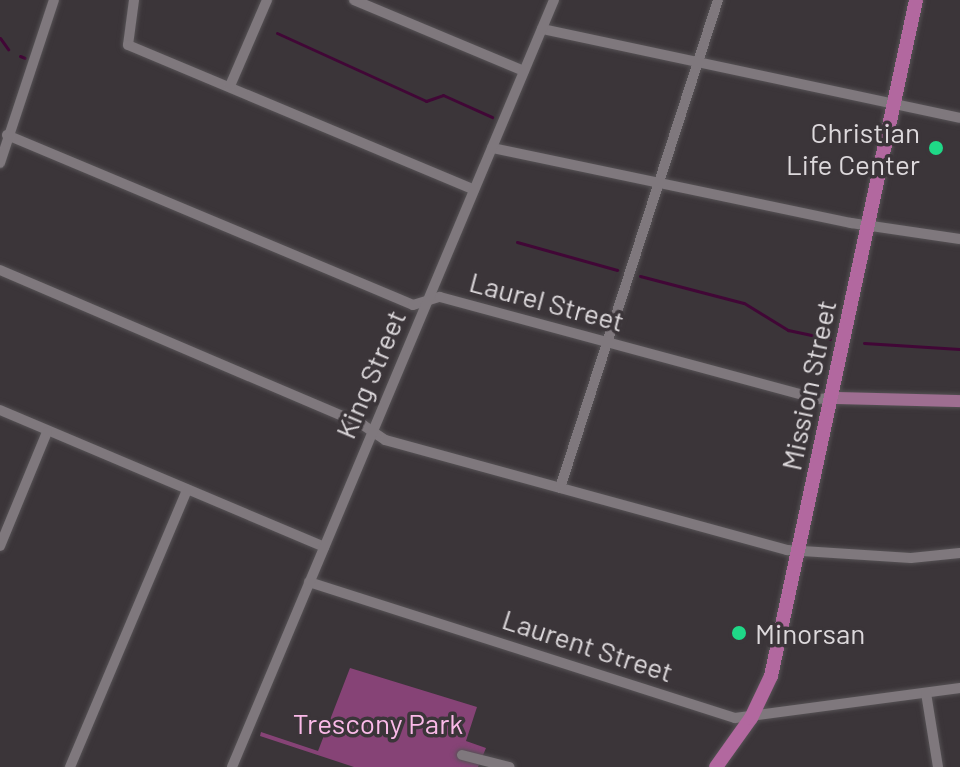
<!DOCTYPE html>
<html>
<head>
<meta charset="utf-8">
<style>
  body { margin:0 }
  #map { position:relative; width:960px; height:767px; overflow:hidden; background:#3b3539; font-family:Barlow,sans-serif }
  div>[style] { position:absolute }
  .green>* { inset:0; background:#864376 }
  .stream>* { height:3px; margin:-1.5px; padding:0 1.5px; transform-origin:1.5px; border-radius:1.5px; background:#410736 }
  .roads { filter:drop-shadow(0 0 2px #565255) drop-shadow(0 0 2px #565255) }
  .minor>* { height:10px; margin:-5px; padding:0 5px; transform-origin:5px; border-radius:5px; background:#7f787d }
  .major>* { height:12px; margin:-6px; padding:0 6px; transform-origin:6px; border-radius:6px; background:#9e6e91 }
  .highway>* { height:14px; margin:-7px; padding:0 7px; transform-origin:7px; border-radius:7px; background:#b2689f }
  .dots>* { width:22px; height:22px; translate:-50% -50%; box-sizing:border-box; border:4px solid #3b3539; border-radius:50% }
  span { translate:-50% -50%; white-space:nowrap; text-align:center; line-height:1.15; -webkit-text-stroke:7px #3b3539; paint-order:stroke }
  .poi-label { font-size:28px; color:#ddd9dc }
  .right { translate:-100% -50%; text-align:right }
  .left { translate:0 -50%; text-align:left }
  .street-label { font-size:28px; color:#ddd9dc }
  .park-label { font-size:28px; color:#fabae8 }
</style>
</head>
<body>
<div id="map">
  <div class="green">
    <div style="clip-path:polygon(350px 668px,477px 707px,466px 741px,486px 748px,478px 767px,354px 767px,260px 736px,261px 732px,318px 751px)"></div>
  </div>
  <div class="stream">
    <div style="left:277px;top:33px;width:164px;rotate:24.5deg"></div>
    <div style="left:426px;top:101px;width:18px;rotate:-19deg"></div>
    <div style="left:443px;top:95px;width:54px;rotate:24.2deg"></div>
    <div style="left:0;top:38px;width:14px;rotate:54deg"></div>
    <div style="left:20px;top:56px;width:5px;rotate:22deg"></div>
    <div style="left:517px;top:242px;width:104px;rotate:15.6deg"></div>
    <div style="left:640px;top:276px;width:107px;rotate:14.6deg"></div>
    <div style="left:744px;top:303px;width:52px;rotate:31.5deg"></div>
    <div style="left:788px;top:330px;width:43px;rotate:12.1deg"></div>
    <div style="left:864px;top:343px;width:96px;rotate:3.6deg"></div>
  </div>
  <div class="roads">
    <div class="minor">
      <div style="left:134px;top:0;width:45px;rotate:97.6deg"></div>
      <div style="left:128px;top:45px;width:375px;rotate:22.7deg"></div>
      <div style="left:354px;top:0;width:184px;rotate:22.7deg"></div>
      <div style="left:542px;top:29px;width:427px;rotate:12deg"></div>
      <div style="left:230px;top:86px;width:94px;rotate:-66.7deg"></div>
      <div style="left:7px;top:135px;width:440px;rotate:22.7deg"></div>
      <div style="left:413px;top:305px;width:28px;rotate:-17deg"></div>
      <div style="left:440px;top:297px;width:391px;rotate:15.1deg"></div>
      <div style="left:817px;top:399px;width:16px;rotate:-4deg"></div>
      <div style="left:492px;top:148px;width:367px;rotate:11.8deg"></div>
      <div style="left:851px;top:223px;width:110px;rotate:8.4deg"></div>
      <div style="left:0;top:163px;width:172px;rotate:-71.7deg"></div>
      <div style="left:0;top:270px;width:395px;rotate:23.1deg"></div>
      <div style="left:363px;top:425px;width:27px;rotate:34deg"></div>
      <div style="left:385px;top:440px;width:417px;rotate:15.3deg"></div>
      <div style="left:787px;top:550px;width:124px;rotate:3.7deg"></div>
      <div style="left:911px;top:558px;width:49px;rotate:-5.8deg"></div>
      <div style="left:0;top:410px;width:352px;rotate:22.9deg"></div>
      <div style="left:560px;top:488px;width:513px;rotate:-72.06deg"></div>
      <div style="left:0;top:546px;width:123px;rotate:-67.6deg"></div>
      <div style="left:309px;top:582px;width:447px;rotate:17.7deg"></div>
      <div style="left:735px;top:718px;width:227px;rotate:-7.6deg"></div>
      <div style="left:926px;top:693px;width:75px;rotate:80.8deg"></div>
      <div style="left:462px;top:755px;width:49px;rotate:14.3deg"></div>
      <div style="left:70px;top:767px;width:301px;rotate:-67.1deg"></div>
      <div style="left:232px;top:767px;width:832px;rotate:-67.23deg"></div>
    </div>
    <div class="major">
      <div style="left:833px;top:398px;width:127px;rotate:1.4deg"></div>
    </div>
    <div class="highway">
      <div style="left:716px;top:767px;width:60px;rotate:-54.5deg"></div>
      <div style="left:751px;top:718px;width:47px;rotate:-64.5deg"></div>
      <div style="left:771px;top:676px;width:691px;rotate:-77.89deg"></div>
    </div>
  </div>
  <div class="dots">
    <div style="left:936px;top:148px;background:#1fd887"></div>
    <div style="left:739px;top:633px;background:#1fd887"></div>
  </div>
  <div class="poi-label">
    <span class="right" style="left:920px;top:148px">Christian<br>Life Center</span>
    <span class="left" style="left:755px;top:633px">Minorsan</span>
  </div>
  <div class="street-label">
    <span style="left:547px;top:301px;rotate:15deg">Laurel Street</span>
    <span style="left:370px;top:374px;rotate:-67deg">King Street</span>
    <span style="left:808px;top:385px;rotate:-78deg">Mission Street</span>
    <span style="left:588px;top:645px;rotate:18deg">Laurent Street</span>
  </div>
  <div class="park-label">
    <span style="left:378px;top:723px">Trescony Park</span>
  </div>
</div>
</body>
</html>
